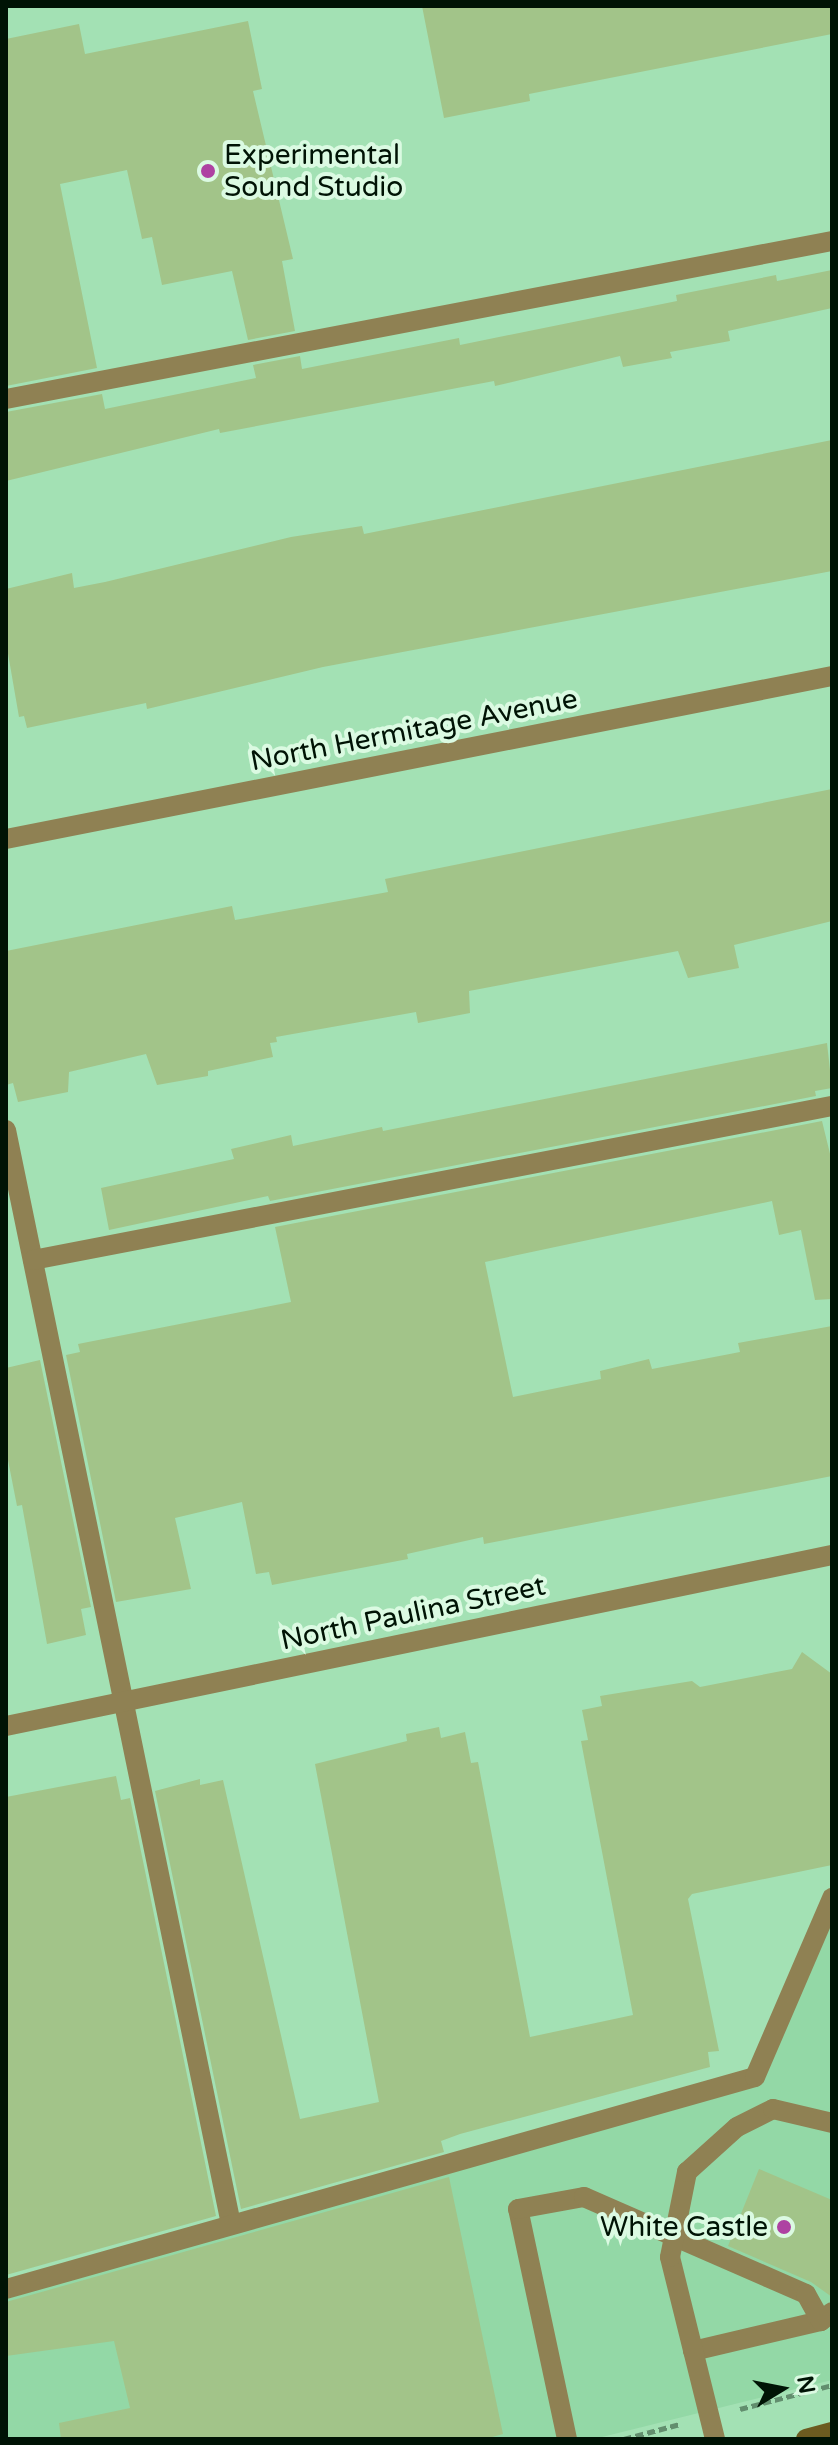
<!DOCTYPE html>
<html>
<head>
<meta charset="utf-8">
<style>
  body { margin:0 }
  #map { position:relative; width:838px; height:2445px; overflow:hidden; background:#a3e1b4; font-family:"Varela Round",sans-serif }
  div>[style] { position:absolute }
  .built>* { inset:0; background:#93d8a6 }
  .building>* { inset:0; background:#a2c489 }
  .path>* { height:5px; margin-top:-2.5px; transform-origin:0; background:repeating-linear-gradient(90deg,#628e6e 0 8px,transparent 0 12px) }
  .service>* { height:20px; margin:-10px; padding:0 10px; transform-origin:10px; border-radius:10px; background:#8f8153 }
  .minor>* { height:20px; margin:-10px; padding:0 10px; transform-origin:10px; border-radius:10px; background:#8f8153 }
  .secondary>* { height:20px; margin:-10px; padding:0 10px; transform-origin:10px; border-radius:10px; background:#6c5b20 }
  .dots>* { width:22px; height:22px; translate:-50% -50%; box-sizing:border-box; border:4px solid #dbfae2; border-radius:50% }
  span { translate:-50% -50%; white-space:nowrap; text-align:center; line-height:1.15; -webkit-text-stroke:8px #dbfae2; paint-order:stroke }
  .poi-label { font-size:28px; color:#001305 }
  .left { translate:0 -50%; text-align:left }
  .right { translate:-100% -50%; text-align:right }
  .street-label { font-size:28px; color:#001305 }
  .frame { position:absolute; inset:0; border:8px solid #001305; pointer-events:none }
  .north { position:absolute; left:742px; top:2349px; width:80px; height:80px; -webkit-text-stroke:6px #dbfae2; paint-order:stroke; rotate:80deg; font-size:22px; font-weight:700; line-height:32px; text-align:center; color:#001305 }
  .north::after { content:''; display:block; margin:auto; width:28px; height:36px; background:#001305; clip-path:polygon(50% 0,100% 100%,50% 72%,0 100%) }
</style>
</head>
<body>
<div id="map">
  <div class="built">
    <div style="clip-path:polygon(832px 1898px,832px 2380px,594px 2439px,6px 2439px,6px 2289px,755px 2077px)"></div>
  </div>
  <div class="building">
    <div style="clip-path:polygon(422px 6px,832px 6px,832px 34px,529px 94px,530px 101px,444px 118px)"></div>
    <div style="clip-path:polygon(248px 21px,262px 89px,253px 91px,293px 259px,282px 261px,295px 331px,248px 340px,232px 271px,162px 285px,152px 237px,142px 239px,127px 170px,60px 184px,97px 368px,6px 386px,6px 39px,79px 24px,85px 54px)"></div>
    <div style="clip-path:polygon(832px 270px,832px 308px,728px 331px,730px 341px,670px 352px,672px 358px,623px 367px,620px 356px,495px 386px,494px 381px,220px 433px,219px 429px,6px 481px,6px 412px,102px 394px,105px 409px,256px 378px,253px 365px,300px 356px,302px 369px,459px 338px,460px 345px,677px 301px,676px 295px,776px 275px,777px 281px)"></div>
    <div style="clip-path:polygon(832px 440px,832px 571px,323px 667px,147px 709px,146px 703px,27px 728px,24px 716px,19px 717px,6px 642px,6px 589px,72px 573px,74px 588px,105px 582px,291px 537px,362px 526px,364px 534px)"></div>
    <div style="clip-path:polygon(832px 789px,832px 921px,734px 945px,739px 968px,688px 978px,678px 951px,469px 991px,470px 1013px,418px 1023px,416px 1012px,276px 1037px,277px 1042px,270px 1043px,273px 1057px,208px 1071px,208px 1076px,157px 1085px,146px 1054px,69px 1072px,68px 1092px,18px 1102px,13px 1083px,6px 1085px,6px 951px,232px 906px,235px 920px,388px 892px,385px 879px)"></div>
    <div style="clip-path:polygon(827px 1043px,832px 1088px,815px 1091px,816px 1096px,270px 1201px,268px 1196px,109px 1230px,101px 1188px,234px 1159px,231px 1149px,291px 1135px,293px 1146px,382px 1127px,383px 1131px)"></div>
    <div style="clip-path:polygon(822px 1121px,832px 1162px,832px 1299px,815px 1300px,801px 1230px,779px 1235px,772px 1201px,485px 1262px,513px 1397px,601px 1379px,600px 1371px,649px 1359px,652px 1369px,740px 1352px,738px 1343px,832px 1326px,832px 1476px,484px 1544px,483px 1537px,407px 1554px,408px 1559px,272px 1585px,269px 1572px,256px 1574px,242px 1502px,175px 1518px,191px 1589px,116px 1602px,66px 1355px,80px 1352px,78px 1344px,291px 1302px,275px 1227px)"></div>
    <div style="clip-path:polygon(40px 1360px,91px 1607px,81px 1609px,86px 1635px,47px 1644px,22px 1505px,17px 1506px,6px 1450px,6px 1368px)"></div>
    <div style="clip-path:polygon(802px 1652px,832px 1674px,832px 1865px,692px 1894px,688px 1899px,719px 2051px,708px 2052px,710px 2067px,460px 2134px,441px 2141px,444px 2152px,241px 2209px,155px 1791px,200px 1779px,200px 1785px,223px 1780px,300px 2119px,379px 2102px,315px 1764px,407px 1741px,406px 1734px,439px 1727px,441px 1738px,465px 1732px,471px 1763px,478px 1762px,530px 2037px,633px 2015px,581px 1741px,588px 1740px,582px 1710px,602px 1706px,600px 1696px,692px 1681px,700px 1687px,792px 1669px)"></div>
    <div style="clip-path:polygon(116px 1776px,121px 1800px,130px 1798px,216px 2216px,6px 2275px,6px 1797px)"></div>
    <div style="clip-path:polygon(759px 2169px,832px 2200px,832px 2297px,811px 2282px,728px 2246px)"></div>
    <div style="clip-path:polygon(449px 2177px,503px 2434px,485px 2439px,61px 2439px,59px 2423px,130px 2408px,114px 2341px,6px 2356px,6px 2302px)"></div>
  </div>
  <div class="path">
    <div style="left:740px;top:2409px;width:95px;rotate:-14.6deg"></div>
    <div style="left:624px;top:2439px;width:58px;rotate:-15deg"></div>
  </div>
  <div class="service">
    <div style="left:6px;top:399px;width:841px;rotate:-10.83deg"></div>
    <div style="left:6px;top:1130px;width:1117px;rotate:78.38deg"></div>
    <div style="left:33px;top:1260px;width:814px;rotate:-10.91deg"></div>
    <div style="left:6px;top:2289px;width:778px;rotate:-15.8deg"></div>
    <div style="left:755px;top:2077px;width:195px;rotate:-66.7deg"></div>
    <div style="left:693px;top:2351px;width:131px;rotate:-13.2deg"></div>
    <div style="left:821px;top:2321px;width:14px;rotate:-39deg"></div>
    <div style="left:567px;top:2439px;width:235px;rotate:-102deg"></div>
    <div style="left:518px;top:2209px;width:67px;rotate:-10.3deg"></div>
    <div style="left:584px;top:2197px;width:242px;rotate:23.6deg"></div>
    <div style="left:806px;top:2294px;width:31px;rotate:61deg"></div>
    <div style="left:715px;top:2439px;width:187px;rotate:-103.9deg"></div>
    <div style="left:670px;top:2257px;width:87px;rotate:-78.7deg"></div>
    <div style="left:687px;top:2172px;width:67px;rotate:-42deg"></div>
    <div style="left:737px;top:2127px;width:40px;rotate:-26.6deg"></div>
    <div style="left:773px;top:2109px;width:61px;rotate:13.3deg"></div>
  </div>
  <div class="minor">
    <div style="left:6px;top:839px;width:842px;rotate:-11.16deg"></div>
    <div style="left:6px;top:1726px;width:844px;rotate:-11.7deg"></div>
  </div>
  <div class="secondary">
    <div style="left:806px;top:2439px;width:27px;rotate:-15deg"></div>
  </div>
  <div class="dots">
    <div style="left:208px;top:171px;background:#ae42a2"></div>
    <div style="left:784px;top:2227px;background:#ae42a2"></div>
  </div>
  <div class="poi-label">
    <span class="left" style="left:224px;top:171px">Experimental<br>Sound Studio</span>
    <span class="right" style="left:768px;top:2227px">White Castle</span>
  </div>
  <div class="street-label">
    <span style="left:414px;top:730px;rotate:-11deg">North Hermitage Avenue</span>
    <span style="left:413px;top:1613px;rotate:-12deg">North Paulina Street</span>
  </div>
  <div class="frame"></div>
  <div class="north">N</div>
</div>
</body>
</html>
